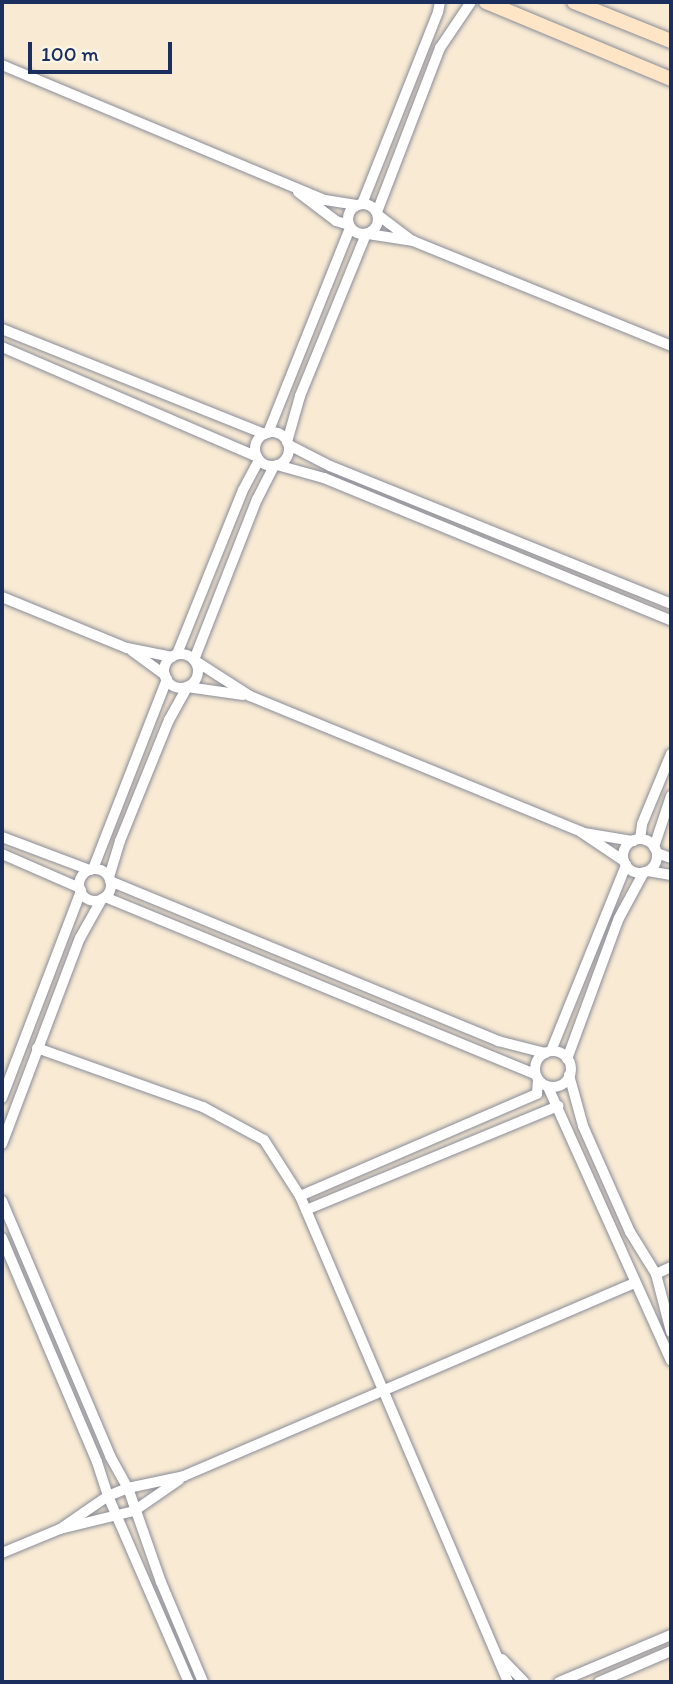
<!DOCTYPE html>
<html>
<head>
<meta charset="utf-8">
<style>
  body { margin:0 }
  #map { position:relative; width:673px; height:1684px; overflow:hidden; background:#f8ead3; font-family:Itim,sans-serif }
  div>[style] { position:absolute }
  .roads { filter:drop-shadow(0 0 2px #8a8c98) drop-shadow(0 0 2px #8a8c98) }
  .street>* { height:10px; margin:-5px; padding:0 5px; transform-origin:5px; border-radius:5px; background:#fff }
  .street>.ring { margin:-5px; padding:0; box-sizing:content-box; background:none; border:10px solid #fff; border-radius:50% }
  .secondary>* { height:14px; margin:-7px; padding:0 7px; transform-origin:7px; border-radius:7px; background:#fde5c5 }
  span { translate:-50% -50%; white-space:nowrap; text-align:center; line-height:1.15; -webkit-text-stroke:7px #fcf5e5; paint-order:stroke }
  .frame { position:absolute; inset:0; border:4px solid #1b2f5e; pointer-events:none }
  .scale { position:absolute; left:28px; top:42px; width:144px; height:32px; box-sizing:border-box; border:4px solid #1b2f5e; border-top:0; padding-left:9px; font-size:21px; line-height:24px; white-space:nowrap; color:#1b2f5e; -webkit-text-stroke:5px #fcf5e5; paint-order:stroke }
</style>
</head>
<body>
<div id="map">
  <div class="roads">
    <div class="street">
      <div style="left:2px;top:65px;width:350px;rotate:22.7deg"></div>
      <div style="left:325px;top:200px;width:33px;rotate:9deg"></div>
      <div style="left:298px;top:192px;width:48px;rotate:37.3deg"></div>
      <div style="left:336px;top:221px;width:14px;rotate:17deg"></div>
      <div class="ring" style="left:348px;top:204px;width:20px;height:20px"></div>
      <div style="left:362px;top:204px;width:206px;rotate:-68.4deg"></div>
      <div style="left:438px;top:12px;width:10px;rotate:-79deg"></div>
      <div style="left:377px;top:212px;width:176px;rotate:-69deg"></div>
      <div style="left:440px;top:48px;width:55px;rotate:-56deg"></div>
      <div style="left:378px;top:215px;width:41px;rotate:37.1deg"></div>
      <div style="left:368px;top:234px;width:46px;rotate:8.8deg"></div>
      <div style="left:413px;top:241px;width:279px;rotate:22.1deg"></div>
      <div style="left:2px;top:329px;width:283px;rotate:21.8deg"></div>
      <div style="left:2px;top:347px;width:278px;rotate:23.3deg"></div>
      <div class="ring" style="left:255px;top:432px;width:24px;height:24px"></div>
      <div style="left:268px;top:433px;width:221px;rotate:-68.2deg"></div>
      <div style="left:287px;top:442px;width:48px;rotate:-74.2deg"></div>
      <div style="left:300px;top:396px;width:175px;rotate:-67.8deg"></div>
      <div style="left:289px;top:445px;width:46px;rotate:27.1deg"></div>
      <div style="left:330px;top:466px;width:368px;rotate:22deg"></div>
      <div style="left:277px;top:465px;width:49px;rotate:15.5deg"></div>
      <div style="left:324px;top:478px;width:375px;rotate:22.3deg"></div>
      <div style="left:274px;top:466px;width:37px;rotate:117deg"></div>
      <div style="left:257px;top:499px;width:173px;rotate:111.4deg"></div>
      <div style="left:194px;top:660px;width:67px;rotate:32.7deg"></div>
      <div style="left:250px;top:696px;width:358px;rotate:22.3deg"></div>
      <div style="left:581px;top:832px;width:52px;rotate:34deg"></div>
      <div style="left:2px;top:597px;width:135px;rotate:22.2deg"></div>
      <div style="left:127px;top:648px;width:46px;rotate:11.3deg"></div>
      <div style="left:132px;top:651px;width:41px;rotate:36deg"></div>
      <div style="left:177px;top:654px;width:177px;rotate:-68.1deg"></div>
      <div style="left:243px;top:490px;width:34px;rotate:-62deg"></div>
      <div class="ring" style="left:164px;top:654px;width:24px;height:24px"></div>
      <div style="left:584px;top:833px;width:50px;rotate:9.3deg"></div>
      <div style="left:2px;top:837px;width:94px;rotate:20.6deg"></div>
      <div style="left:640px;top:839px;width:15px;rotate:-82deg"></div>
      <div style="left:642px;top:824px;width:76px;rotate:-67.5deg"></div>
      <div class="ring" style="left:623px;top:839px;width:24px;height:24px"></div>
      <div style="left:654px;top:847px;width:54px;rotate:-71.6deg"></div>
      <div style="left:657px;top:853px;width:15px;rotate:20deg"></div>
      <div style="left:2px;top:854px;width:85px;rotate:23.6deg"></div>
      <div style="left:93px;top:869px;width:204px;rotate:-68.7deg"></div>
      <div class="ring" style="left:79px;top:869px;width:22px;height:22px"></div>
      <div style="left:648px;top:871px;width:23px;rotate:10deg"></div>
      <div style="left:109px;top:877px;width:38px;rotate:-73deg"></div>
      <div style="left:120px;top:841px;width:131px;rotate:-68deg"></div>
      <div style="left:169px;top:720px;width:38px;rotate:-61deg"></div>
      <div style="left:187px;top:687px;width:57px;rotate:8.1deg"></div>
      <div style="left:110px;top:881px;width:420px;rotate:22.4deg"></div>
      <div style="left:498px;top:1041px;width:49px;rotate:14.3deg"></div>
      <div style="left:105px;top:897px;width:465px;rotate:22.4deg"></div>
      <div style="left:37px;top:1048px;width:176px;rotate:19.6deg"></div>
      <div style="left:203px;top:1107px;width:69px;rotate:28.4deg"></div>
      <div style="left:264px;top:1140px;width:67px;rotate:57.3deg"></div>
      <div style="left:300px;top:1196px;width:529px;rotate:66.83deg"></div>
      <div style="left:551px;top:1051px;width:201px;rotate:-68deg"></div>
      <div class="ring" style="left:535px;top:1051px;width:26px;height:26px"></div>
      <div style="left:567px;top:1059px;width:150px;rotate:-69.8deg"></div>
      <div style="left:619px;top:918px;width:52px;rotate:-61.5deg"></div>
      <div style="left:569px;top:1075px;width:53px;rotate:74.6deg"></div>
      <div style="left:583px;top:1126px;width:116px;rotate:66.1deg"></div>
      <div style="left:630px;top:1232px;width:49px;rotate:58.2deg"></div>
      <div style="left:656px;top:1274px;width:60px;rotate:75.5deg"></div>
      <div style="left:548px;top:1087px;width:300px;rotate:65.8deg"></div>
      <div style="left:2px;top:1098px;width:222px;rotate:-69.1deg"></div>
      <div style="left:2px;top:1144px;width:220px;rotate:-69.3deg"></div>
      <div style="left:80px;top:938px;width:45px;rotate:-60.6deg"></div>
      <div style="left:300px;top:1196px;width:258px;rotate:-23.3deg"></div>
      <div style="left:537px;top:1094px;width:14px;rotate:-86deg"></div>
      <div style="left:2px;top:1201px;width:277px;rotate:67deg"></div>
      <div style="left:110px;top:1456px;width:37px;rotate:61deg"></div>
      <div style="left:128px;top:1488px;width:100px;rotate:70.7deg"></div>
      <div style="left:161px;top:1582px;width:108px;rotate:67.2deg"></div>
      <div style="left:306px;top:1210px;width:273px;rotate:-22.4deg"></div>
      <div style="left:2px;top:1238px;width:243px;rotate:67deg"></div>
      <div style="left:97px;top:1462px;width:36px;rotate:72deg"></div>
      <div style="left:108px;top:1496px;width:203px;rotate:66.5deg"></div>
      <div style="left:656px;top:1274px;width:17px;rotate:-25deg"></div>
      <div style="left:60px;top:1529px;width:58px;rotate:-34.5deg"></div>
      <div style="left:108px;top:1496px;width:22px;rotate:-22deg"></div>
      <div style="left:128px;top:1488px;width:57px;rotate:-12.1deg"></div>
      <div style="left:184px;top:1476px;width:491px;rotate:-23.2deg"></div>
      <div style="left:2px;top:1553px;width:63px;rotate:-22.5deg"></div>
      <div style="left:60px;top:1529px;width:76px;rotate:-13.7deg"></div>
      <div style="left:134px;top:1511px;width:55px;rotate:-34.6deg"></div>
      <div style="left:502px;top:1659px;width:32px;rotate:46deg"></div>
      <div style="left:559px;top:1682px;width:121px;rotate:-22.8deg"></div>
      <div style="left:599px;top:1682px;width:78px;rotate:-23.3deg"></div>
    </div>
    <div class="secondary">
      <div style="left:486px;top:2px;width:200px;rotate:22.6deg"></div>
      <div style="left:574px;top:2px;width:105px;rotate:21.9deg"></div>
    </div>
  </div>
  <div class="frame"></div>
  <div class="scale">100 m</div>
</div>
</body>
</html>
